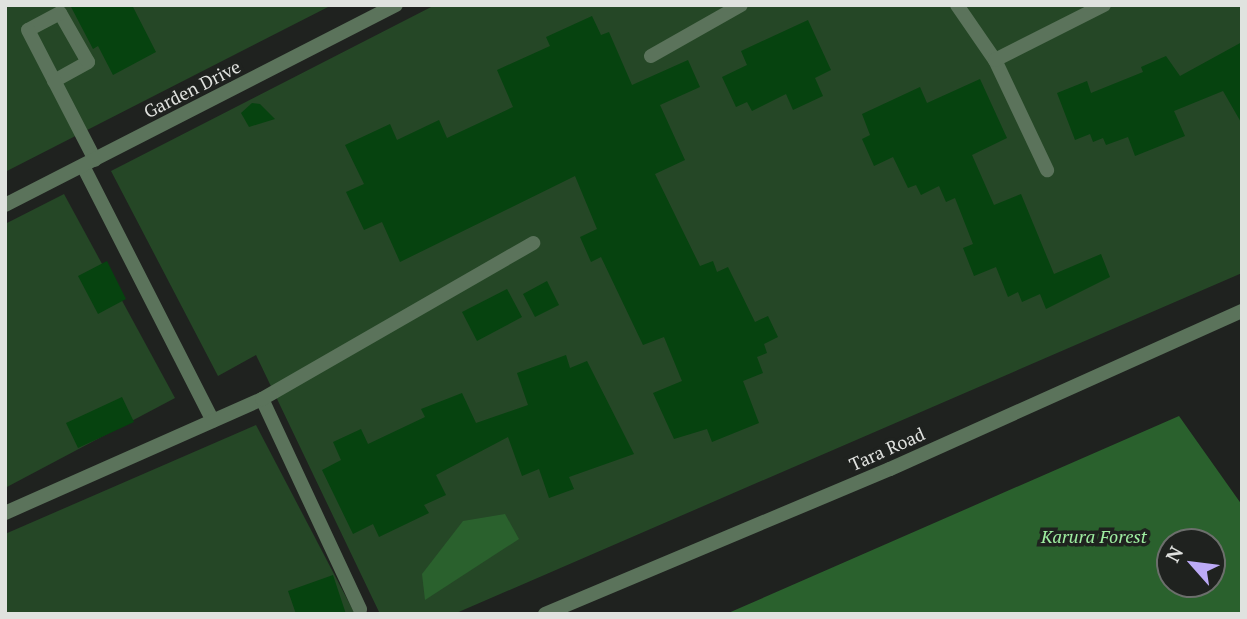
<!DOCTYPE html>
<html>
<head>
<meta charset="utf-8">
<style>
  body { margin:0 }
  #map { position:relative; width:1247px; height:619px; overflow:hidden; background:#1f221f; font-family:"PT Serif",serif }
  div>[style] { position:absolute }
  .green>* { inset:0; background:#254726 }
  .forest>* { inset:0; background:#2a612d }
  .building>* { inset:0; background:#06430f }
  .lane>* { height:14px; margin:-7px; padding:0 7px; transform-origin:7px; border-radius:7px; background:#5b735b }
  .street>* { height:14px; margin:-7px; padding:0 7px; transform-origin:7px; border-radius:7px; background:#5b735b }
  span { translate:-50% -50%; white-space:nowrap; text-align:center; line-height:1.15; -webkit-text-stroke:7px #1f221f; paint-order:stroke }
  .street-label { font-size:18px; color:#e0e2df }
  .park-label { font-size:18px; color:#9feea1; font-style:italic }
  .frame { position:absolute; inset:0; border:7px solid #e0e2df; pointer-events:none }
  .north { position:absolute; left:1156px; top:528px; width:70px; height:70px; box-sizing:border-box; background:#1f221f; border:2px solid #6c6f6c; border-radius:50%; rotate:298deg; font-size:19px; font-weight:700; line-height:28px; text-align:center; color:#e0e2df }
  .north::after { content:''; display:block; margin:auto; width:24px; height:32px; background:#bcaaf6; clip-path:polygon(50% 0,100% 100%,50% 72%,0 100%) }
</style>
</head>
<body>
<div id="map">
  <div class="green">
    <div style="clip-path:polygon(5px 5px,332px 5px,5px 172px)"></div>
    <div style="clip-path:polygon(435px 5px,1242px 5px,1242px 273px,454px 614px,380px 614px,256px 355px,218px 376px,111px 171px)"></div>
    <div style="clip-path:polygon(64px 194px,175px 398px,5px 488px,5px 224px)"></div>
    <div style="clip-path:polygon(256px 425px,355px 614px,5px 614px,5px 534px)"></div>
  </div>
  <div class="forest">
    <div style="clip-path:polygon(evenodd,1179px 416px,1242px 505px,1242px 614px,726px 614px,1179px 416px,1170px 542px,1212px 542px,1212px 584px,1170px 584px,1170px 542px)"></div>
    <div style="clip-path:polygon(505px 514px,519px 539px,425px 600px,422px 574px,463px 521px)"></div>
  </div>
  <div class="building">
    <div style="clip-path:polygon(70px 5px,132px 5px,156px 52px,113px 75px,98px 46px,93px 49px)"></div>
    <div style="clip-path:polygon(592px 16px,601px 35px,609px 32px,632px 85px,688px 60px,700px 87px,660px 105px,685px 160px,655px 174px,700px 266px,713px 261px,717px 272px,728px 267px,755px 322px,768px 316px,778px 337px,764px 344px,767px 353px,757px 357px,763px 373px,743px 381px,759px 423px,712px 442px,707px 429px,674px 439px,653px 393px,682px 381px,664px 337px,643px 345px,601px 257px,591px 262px,580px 237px,597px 229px,575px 176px,400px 262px,382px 222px,364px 230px,346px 192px,364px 184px,345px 145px,390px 124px,397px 140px,439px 120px,447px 138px,513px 107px,497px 70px,550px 46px,546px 37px)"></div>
    <div style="clip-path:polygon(808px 20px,831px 70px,815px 78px,823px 96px,793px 110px,786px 94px,752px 111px,747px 102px,736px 107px,722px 77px,747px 65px,741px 51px)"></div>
    <div style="clip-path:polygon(1242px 42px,1242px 124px,1223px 91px,1174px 111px,1185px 136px,1135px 156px,1128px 137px,1106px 145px,1103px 138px,1093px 142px,1090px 134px,1075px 140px,1057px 93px,1087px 81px,1091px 93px,1143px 72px,1141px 67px,1166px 56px,1180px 76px)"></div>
    <div style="clip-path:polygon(980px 79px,1007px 138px,972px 155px,994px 205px,1021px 194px,1054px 274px,1101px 254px,1110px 277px,1046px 309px,1040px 294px,1022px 302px,1018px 292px,1008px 297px,996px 267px,974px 276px,963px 248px,973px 244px,955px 198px,946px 202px,939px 186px,921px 195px,916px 185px,908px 188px,893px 157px,874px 166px,862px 139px,870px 135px,862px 114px,920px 87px,927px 103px)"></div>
    <div style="clip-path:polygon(252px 103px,260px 104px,275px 119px,249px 127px,241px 113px)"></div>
    <div style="clip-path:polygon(107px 261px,126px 299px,98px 314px,78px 276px)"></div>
    <div style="clip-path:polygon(547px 281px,559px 305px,535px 317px,523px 294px)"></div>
    <div style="clip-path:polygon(507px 289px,522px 317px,477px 341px,462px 312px)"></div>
    <div style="clip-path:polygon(566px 355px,570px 368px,587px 361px,634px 454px,569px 477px,574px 489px,549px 498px,539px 469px,522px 476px,508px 437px,436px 475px,446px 495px,424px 505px,429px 513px,379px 537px,373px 524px,353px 534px,322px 470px,341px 460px,333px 442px,361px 429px,368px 444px,425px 417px,421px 409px,462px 393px,476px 423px,528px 405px,517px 373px)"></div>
    <div style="clip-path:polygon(122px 397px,134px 422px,78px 448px,66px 423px)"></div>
    <div style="clip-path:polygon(333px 575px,346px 614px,296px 614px,288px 591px)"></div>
  </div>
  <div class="lane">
    <div style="left:54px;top:81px;width:39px;rotate:-29deg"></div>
    <div style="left:88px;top:62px;width:56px;rotate:-119.7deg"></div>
    <div style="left:60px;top:13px;width:36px;rotate:152deg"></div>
    <div style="left:28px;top:30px;width:146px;rotate:62.7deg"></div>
  </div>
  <div class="street">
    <div style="left:957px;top:5px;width:67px;rotate:55.4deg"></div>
    <div style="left:995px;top:60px;width:122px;rotate:64.7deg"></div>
    <div style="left:651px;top:56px;width:103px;rotate:-29.5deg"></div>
    <div style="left:995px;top:60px;width:122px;rotate:-26.8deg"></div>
    <div style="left:83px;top:166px;width:286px;rotate:63deg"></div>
    <div style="left:5px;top:205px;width:439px;rotate:-27.1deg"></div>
    <div style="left:262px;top:399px;width:232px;rotate:65deg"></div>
    <div style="left:5px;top:513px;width:281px;rotate:-23.9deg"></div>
    <div style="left:262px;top:399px;width:313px;rotate:-29.9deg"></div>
    <div style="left:545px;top:614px;width:374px;rotate:-22.8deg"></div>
    <div style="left:890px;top:469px;width:386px;rotate:-24.2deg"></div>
  </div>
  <div class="street-label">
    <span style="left:192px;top:89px;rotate:-27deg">Garden Drive</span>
    <span style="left:887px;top:449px;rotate:-24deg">Tara Road</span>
  </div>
  <div class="park-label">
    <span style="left:1094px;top:536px">Karura Forest</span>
  </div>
  <div class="frame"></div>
  <div class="north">N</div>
</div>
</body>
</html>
